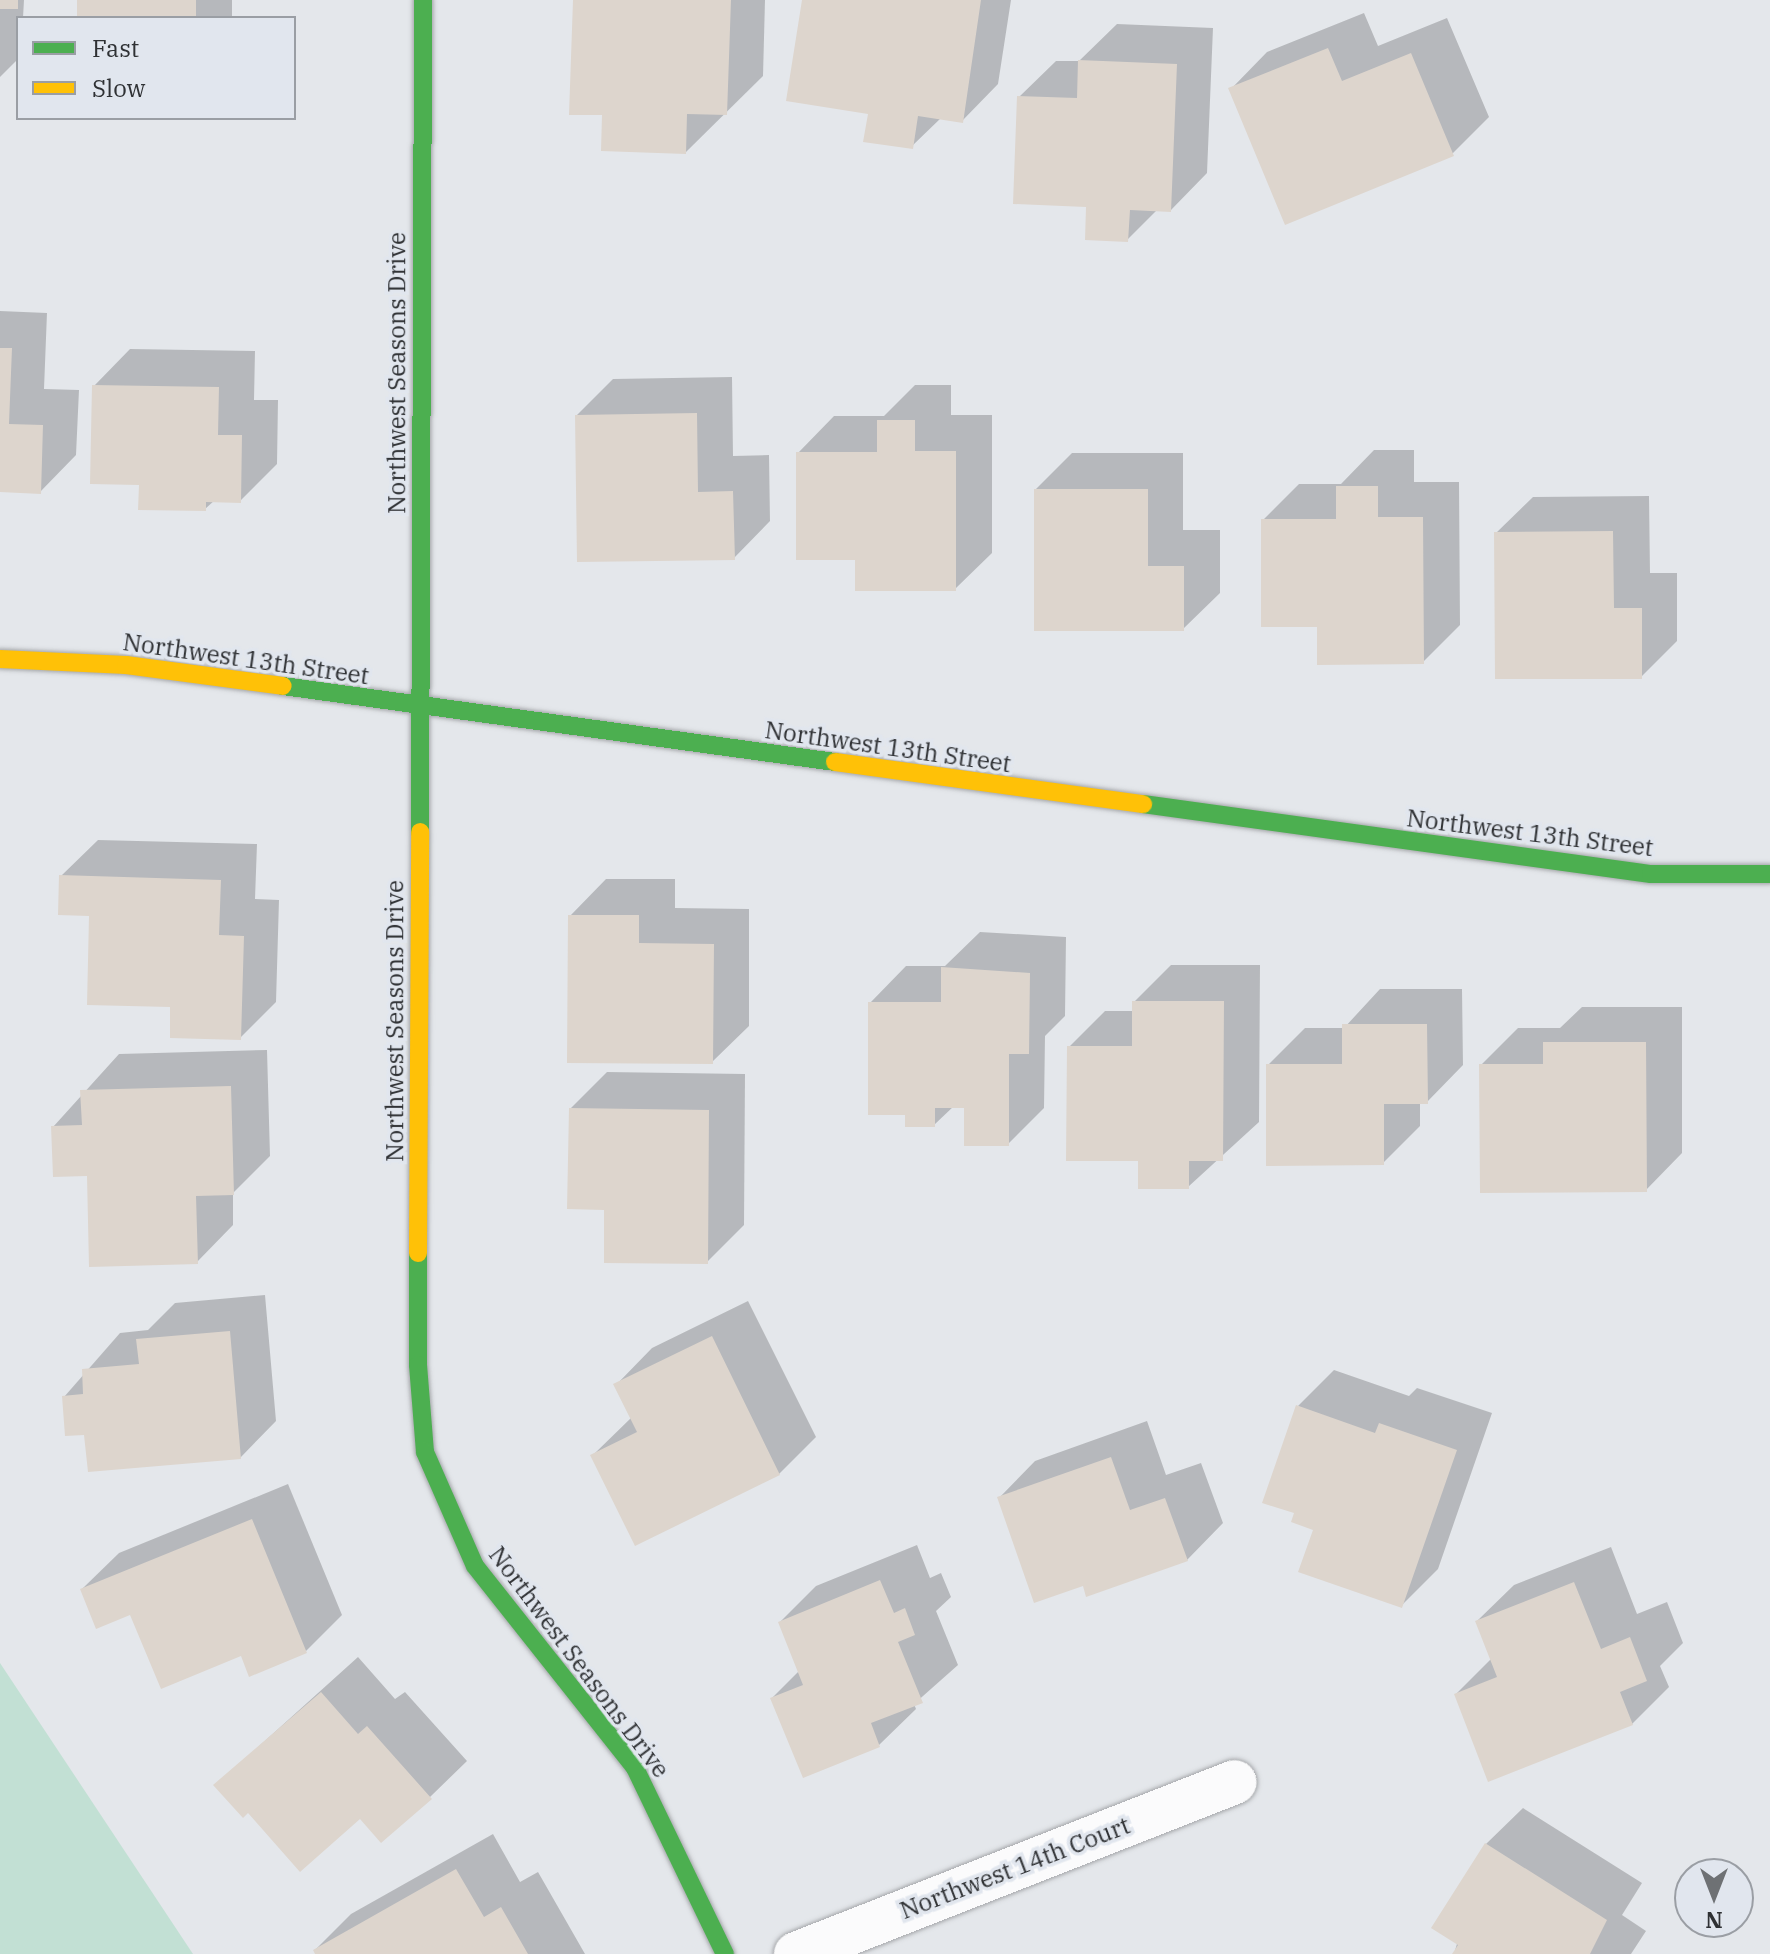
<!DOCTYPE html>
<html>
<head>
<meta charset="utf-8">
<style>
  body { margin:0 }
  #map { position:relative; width:1770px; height:1954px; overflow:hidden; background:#e4e7eb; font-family:"IBM Plex Serif",serif }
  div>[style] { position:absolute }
  .green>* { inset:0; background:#c2e0d4 }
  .shadow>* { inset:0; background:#0003 }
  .building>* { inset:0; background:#ddd5cd }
  .roads { filter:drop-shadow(0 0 2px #a5a7aa) drop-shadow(0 0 2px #a5a7aa) }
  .street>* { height:44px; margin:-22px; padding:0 22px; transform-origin:22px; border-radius:22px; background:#fbfbfc }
  .fast>* { height:18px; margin:-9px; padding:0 9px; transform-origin:9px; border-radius:9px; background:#4caf50 }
  .slow>* { height:18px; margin:-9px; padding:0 9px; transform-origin:9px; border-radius:9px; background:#ffc107 }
  span { translate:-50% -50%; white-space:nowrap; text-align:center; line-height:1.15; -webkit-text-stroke:7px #e1e6ee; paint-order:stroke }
  .street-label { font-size:24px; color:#2f3134 }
  .legend { position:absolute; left:16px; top:16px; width:280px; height:104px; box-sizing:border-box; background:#e1e6ee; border:2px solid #9a9ea4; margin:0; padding:10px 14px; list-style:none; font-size:24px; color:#2f3134 }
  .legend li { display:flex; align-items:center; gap:16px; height:40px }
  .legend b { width:40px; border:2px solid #9a9ea4 }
  .north { position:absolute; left:1674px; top:1858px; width:80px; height:80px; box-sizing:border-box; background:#e1e6ee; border:2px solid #9a9ea4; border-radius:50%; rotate:180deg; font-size:22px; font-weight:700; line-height:32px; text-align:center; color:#2f3134 }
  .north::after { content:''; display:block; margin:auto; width:28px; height:36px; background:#6e7174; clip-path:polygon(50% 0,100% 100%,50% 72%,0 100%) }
</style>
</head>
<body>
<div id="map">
  <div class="green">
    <div style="clip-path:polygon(0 1663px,193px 1954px,0 1954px)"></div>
  </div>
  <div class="shadow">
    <div style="clip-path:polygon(0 0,24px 0,23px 18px,18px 18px,18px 59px,0 77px)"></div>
    <div style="clip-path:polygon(79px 0,232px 0,232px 18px,79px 18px)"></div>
    <div style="clip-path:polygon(575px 0,765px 0,763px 76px,686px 152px)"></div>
    <div style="clip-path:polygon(804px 0,1011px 0,998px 84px,962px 121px,941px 118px,912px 146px,870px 112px)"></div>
    <div style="clip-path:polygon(1364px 13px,1378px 46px,1447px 18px,1489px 117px,1452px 154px,1231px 89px,1267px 52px)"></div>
    <div style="clip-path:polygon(1117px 24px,1213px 28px,1207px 173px,1171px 210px,1158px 209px,1128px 239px,1088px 205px,1019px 97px,1056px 61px,1079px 61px)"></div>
    <div style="clip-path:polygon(0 311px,47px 313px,44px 389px,79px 390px,76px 455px,40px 492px,0 490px)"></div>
    <div style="clip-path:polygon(130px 349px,255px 351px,254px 400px,278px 400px,277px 464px,241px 500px,215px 500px,205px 509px,141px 483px,94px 386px)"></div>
    <div style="clip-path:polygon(732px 377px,733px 456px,769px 455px,770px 521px,734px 558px,577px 415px,613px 379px)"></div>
    <div style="clip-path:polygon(915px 385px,951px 385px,951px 415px,992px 415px,992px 553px,955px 589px,857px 558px,798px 453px,834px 416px,884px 416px)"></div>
    <div style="clip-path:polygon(1374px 450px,1414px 450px,1414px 482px,1459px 482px,1460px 625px,1423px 662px,1319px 625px,1263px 520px,1299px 484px,1341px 484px)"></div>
    <div style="clip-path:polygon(1072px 453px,1183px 453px,1183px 530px,1220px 530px,1220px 593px,1183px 629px,1036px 489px)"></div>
    <div style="clip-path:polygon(1649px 496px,1650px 573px,1677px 573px,1677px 641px,1641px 677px,1496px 533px,1533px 497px)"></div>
    <div style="clip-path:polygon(98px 840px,257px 844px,255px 899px,279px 900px,276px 1002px,240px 1038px,172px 1005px,61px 876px)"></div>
    <div style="clip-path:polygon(606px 879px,675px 879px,675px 908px,749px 909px,749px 1026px,712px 1062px,570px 916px)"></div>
    <div style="clip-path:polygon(980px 932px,1066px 937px,1065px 1016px,1045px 1036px,1044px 1108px,1008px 1144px,966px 1106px,954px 1106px,934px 1125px,907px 1113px,870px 1003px,906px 966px,945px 966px)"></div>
    <div style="clip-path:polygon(1171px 965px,1260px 965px,1259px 1122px,1188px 1187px,1140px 1159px,1069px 1047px,1105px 1011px,1134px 1011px,1134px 1002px)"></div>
    <div style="clip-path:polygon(1380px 989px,1462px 989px,1463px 1065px,1427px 1102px,1420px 1102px,1420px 1126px,1383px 1163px,1268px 1065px,1305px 1028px,1344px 1028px)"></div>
    <div style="clip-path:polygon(1582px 1007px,1682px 1007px,1682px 1153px,1646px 1190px,1481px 1065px,1518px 1028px,1560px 1028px)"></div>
    <div style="clip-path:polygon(267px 1050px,270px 1156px,233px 1193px,233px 1225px,197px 1262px,89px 1174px,53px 1127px,119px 1054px)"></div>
    <div style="clip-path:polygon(607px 1072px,745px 1074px,744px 1225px,707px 1262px,606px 1208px,571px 1108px)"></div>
    <div style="clip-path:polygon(265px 1295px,276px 1421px,240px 1458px,86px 1433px,64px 1397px,120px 1333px,148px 1330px,175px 1303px)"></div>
    <div style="clip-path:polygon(748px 1301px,816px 1437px,779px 1474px,593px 1455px,632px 1417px,616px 1385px,652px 1348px)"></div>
    <div style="clip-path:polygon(1334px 1370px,1409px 1396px,1417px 1388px,1492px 1413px,1438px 1569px,1402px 1605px,1296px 1512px,1298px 1406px)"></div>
    <div style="clip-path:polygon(1147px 1421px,1166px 1475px,1201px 1463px,1223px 1523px,1187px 1560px,1084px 1583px,999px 1498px,1035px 1461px)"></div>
    <div style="clip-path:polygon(288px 1484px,342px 1615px,305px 1652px,131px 1612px,82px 1589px,119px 1553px)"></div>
    <div style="clip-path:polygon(917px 1545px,930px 1578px,941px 1573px,951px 1597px,936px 1611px,958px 1665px,914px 1704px,916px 1709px,879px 1745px,772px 1698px,799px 1671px,780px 1622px,816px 1586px)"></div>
    <div style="clip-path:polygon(1611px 1547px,1637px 1614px,1667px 1602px,1683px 1643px,1660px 1666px,1669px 1687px,1632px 1724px,1456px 1694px,1492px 1658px,1477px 1621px,1514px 1585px)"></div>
    <div style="clip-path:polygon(358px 1657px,395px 1699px,405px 1692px,467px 1761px,430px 1797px,381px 1840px,360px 1817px,216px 1785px)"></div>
    <div style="clip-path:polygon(1523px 1808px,1642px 1883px,1622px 1915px,1646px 1931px,1631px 1954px,1454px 1954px,1486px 1844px)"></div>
    <div style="clip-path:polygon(493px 1834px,520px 1882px,538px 1872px,585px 1954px,317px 1954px,315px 1950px,351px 1914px)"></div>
  </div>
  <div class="building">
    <div style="clip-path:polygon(0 0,18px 0,18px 9px,0 9px)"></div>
    <div style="clip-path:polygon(77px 0,196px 0,196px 18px,77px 18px)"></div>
    <div style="clip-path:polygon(573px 0,731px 0,727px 115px,687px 114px,686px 154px,601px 151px,602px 115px,569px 115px)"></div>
    <div style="clip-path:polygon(802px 0,981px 0,963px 123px,918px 116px,913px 149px,863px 142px,868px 114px,786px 101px)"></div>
    <div style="clip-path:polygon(1328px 48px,1342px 81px,1411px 53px,1454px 156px,1285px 225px,1228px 88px)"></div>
    <div style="clip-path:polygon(1078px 60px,1177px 64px,1171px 212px,1130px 210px,1128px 242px,1085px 240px,1086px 207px,1013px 204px,1017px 96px,1077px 98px)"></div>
    <div style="clip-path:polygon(0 348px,12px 348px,9px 424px,43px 425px,41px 494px,0 492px)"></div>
    <div style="clip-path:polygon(92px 385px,219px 387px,218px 435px,242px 435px,241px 503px,206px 502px,206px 511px,138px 510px,139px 485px,90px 484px)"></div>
    <div style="clip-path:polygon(697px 413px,698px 492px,733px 491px,735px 560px,577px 562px,575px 415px)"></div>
    <div style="clip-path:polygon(877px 420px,915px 420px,915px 451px,956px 451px,956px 591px,855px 591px,855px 560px,796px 560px,796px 452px,877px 452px)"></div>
    <div style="clip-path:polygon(1336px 486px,1378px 486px,1378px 517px,1423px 517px,1424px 664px,1317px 665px,1317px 627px,1261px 627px,1261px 519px,1336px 519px)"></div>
    <div style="clip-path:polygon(1034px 489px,1148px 489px,1148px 566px,1184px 566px,1184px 631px,1034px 631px)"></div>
    <div style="clip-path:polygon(1613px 531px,1614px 608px,1642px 608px,1642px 679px,1495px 679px,1494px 532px)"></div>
    <div style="clip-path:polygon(59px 875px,221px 880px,219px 935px,244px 936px,241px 1040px,170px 1038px,170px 1007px,87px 1005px,89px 916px,58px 915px)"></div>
    <div style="clip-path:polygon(568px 915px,639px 915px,639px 943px,714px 944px,713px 1064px,567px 1063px)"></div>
    <div style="clip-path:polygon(941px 967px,1030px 973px,1029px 1054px,1009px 1054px,1009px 1146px,964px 1146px,964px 1108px,935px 1108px,935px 1127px,905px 1127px,905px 1115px,868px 1115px,868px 1002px,941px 1002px)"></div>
    <div style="clip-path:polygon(1132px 1001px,1224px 1001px,1223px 1161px,1189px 1161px,1189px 1189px,1138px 1189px,1138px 1161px,1066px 1161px,1067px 1046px,1132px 1046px)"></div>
    <div style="clip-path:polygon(1342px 1024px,1427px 1024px,1428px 1104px,1384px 1104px,1384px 1165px,1266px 1166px,1266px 1064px,1342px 1064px)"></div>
    <div style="clip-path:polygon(1543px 1042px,1646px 1042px,1647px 1192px,1480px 1193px,1479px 1064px,1543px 1064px)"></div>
    <div style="clip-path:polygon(231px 1086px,234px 1195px,196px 1196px,198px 1264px,89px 1267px,87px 1176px,53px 1177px,51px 1126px,82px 1125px,80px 1090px)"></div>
    <div style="clip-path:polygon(569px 1108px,709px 1110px,708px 1264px,604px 1263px,604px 1210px,567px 1209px)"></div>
    <div style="clip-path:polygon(230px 1331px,241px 1459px,88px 1472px,84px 1435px,65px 1436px,62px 1396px,83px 1394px,82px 1369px,139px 1364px,136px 1339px)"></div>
    <div style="clip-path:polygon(712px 1336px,780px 1475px,635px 1546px,590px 1455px,637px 1432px,613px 1384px)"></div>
    <div style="clip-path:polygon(1296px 1405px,1375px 1433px,1379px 1423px,1457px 1450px,1402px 1608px,1298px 1572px,1313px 1530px,1291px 1522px,1294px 1513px,1262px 1503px)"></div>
    <div style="clip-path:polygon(1111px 1457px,1130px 1510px,1165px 1498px,1188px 1561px,1086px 1597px,1083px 1586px,1034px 1603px,997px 1497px)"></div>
    <div style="clip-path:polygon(252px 1519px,307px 1653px,249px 1677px,241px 1656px,161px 1689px,130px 1615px,96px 1629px,80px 1589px)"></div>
    <div style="clip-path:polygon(880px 1580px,894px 1613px,905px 1608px,915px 1635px,898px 1642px,923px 1703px,871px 1723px,880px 1747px,803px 1778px,770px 1698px,803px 1685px,778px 1622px)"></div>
    <div style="clip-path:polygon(1574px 1582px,1601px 1649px,1630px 1637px,1647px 1681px,1620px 1692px,1633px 1725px,1488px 1782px,1454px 1694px,1497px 1677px,1475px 1621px)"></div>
    <div style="clip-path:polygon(321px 1692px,358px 1734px,367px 1726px,432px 1799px,381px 1843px,360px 1819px,300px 1872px,248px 1813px,243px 1818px,213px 1785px)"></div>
    <div style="clip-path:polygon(1485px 1843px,1607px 1920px,1590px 1954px,1452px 1954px,1458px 1945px,1431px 1928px)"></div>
    <div style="clip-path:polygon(456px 1869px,484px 1917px,501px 1907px,528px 1954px,315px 1954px,313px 1950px)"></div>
  </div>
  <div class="roads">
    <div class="street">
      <div style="left:796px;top:1954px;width:471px;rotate:-21.4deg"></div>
    </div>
    <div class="fast">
      <div style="left:283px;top:686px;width:557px;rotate:7.84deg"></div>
      <div style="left:1143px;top:804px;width:513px;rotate:7.85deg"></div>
      <div style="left:1651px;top:874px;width:119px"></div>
      <div style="left:420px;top:832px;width:832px;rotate:-89.79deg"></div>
      <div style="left:418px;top:1253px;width:112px;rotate:90deg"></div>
      <div style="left:418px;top:1365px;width:87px;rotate:85.4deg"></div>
      <div style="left:425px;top:1452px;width:124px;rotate:66.3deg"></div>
      <div style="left:475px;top:1566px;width:258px;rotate:51.6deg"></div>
      <div style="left:635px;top:1768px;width:207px;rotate:64.2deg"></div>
    </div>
    <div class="slow">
      <div style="left:0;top:659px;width:126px;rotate:2.7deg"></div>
      <div style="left:126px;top:665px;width:158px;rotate:7.6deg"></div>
      <div style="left:835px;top:762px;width:311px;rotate:7.8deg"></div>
      <div style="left:418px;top:1253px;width:421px;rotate:-89.7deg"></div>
    </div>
  </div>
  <div class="street-label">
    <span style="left:397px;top:373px;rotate:-90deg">Northwest Seasons Drive</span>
    <span style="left:246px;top:659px;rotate:8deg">Northwest 13th Street</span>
    <span style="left:888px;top:747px;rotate:8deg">Northwest 13th Street</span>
    <span style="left:1530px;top:833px;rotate:7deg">Northwest 13th Street</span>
    <span style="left:395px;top:1021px;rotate:-90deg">Northwest Seasons Drive</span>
    <span style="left:579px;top:1662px;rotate:53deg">Northwest Seasons Drive</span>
    <span style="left:1015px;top:1868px;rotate:-21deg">Northwest 14th Court</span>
  </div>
  <ul class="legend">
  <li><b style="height:10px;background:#4caf50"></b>Fast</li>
  <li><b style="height:10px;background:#ffc107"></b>Slow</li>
  </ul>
  <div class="north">N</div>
</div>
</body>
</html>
